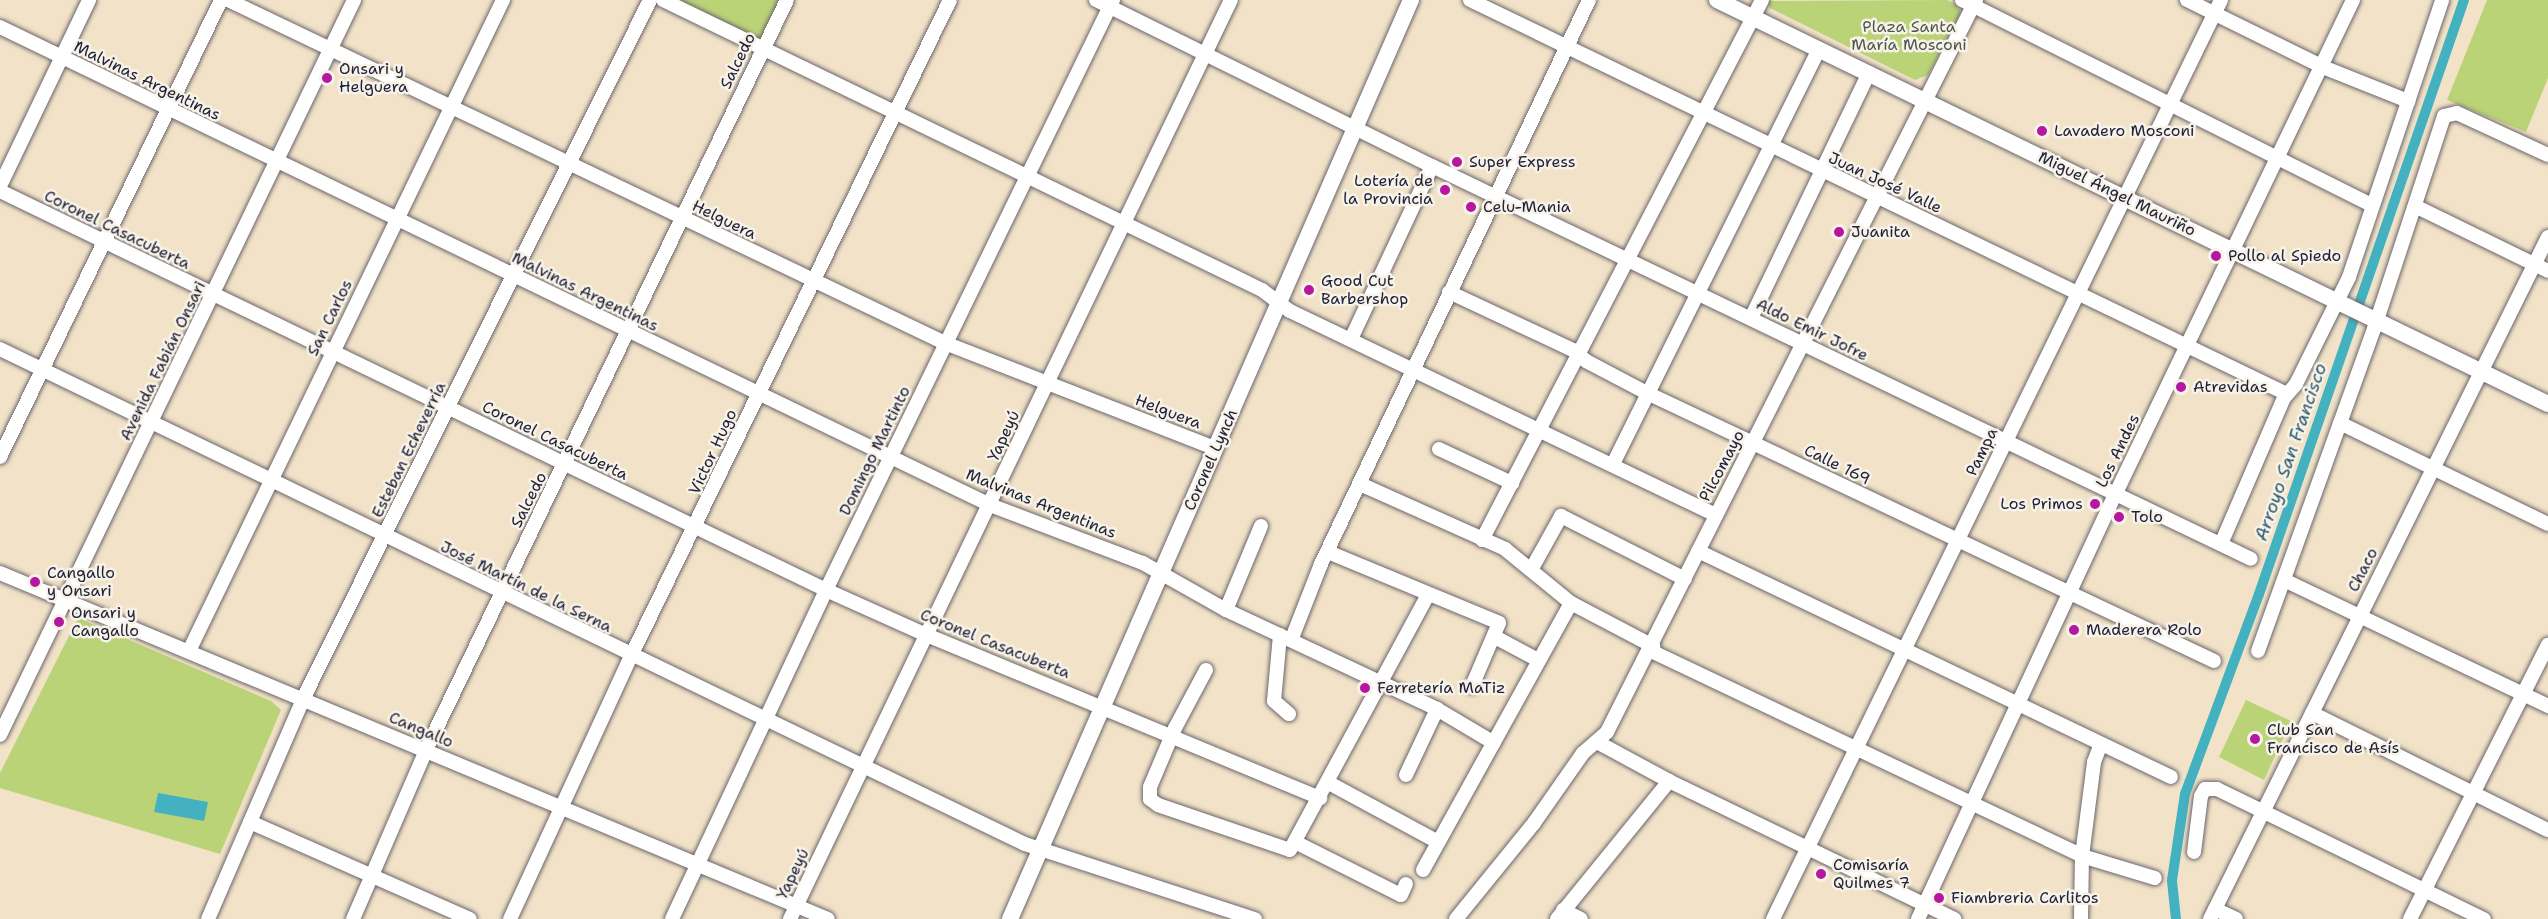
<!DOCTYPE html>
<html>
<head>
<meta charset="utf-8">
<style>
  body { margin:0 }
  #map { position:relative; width:2548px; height:919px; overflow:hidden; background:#f2e3c8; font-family:"Shantell Sans",sans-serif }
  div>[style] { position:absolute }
  .green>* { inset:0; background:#bbd377 }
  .water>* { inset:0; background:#43b1c0 }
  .canal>* { height:10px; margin:-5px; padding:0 5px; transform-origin:5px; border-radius:5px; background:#43b1c0 }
  .roads { filter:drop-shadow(0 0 2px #6b666c) drop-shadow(0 0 2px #6b666c) }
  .minor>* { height:14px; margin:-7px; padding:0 7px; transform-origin:7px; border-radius:7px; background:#fff }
  .major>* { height:16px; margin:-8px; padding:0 8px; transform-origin:8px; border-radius:8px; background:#fff }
  .dots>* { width:16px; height:16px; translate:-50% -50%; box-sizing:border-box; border:3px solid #f7f3e8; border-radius:50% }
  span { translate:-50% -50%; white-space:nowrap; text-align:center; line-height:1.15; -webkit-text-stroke:5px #f7f3e8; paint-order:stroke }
  .park-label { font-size:16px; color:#50574d }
  .street-label { font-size:16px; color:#22223b }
  .poi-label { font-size:16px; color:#22223b }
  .left { translate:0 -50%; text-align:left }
  .right { translate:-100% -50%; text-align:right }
  .water-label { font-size:18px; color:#2f5b70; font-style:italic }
</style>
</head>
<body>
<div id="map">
  <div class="green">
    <div style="clip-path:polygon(663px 0,787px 0,762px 50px)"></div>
    <div style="clip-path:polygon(1947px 0,1957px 5px,1961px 13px,1928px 75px,1915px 80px,1770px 8px,1767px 1px)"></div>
    <div style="clip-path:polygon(2487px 0,2548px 0,2548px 78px,2526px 132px,2447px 100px)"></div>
    <div style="clip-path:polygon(78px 618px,271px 701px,281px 710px,220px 854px,0 788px,0 773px)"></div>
    <div style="clip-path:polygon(2246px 700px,2291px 721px,2264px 780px,2219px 757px)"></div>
  </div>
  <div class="water">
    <div style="clip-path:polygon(158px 793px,208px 802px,204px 821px,154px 812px)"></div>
  </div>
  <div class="canal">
    <div style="left:2176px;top:919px;width:39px;rotate:-96deg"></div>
    <div style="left:2172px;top:880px;width:87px;rotate:-81.4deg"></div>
    <div style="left:2185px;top:794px;width:213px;rotate:-69.7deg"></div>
    <div style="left:2259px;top:594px;width:628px;rotate:-70.96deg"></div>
  </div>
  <div class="roads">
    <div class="minor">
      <div style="left:228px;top:0;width:795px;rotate:25.57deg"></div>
      <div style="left:945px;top:343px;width:290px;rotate:21.3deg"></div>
      <div style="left:663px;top:0;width:666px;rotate:25.83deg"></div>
      <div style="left:1262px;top:290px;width:35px;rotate:37deg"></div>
      <div style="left:1290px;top:311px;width:471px;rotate:25.6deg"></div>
      <div style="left:1096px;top:0;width:375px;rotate:26.3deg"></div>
      <div style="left:1432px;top:166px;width:908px;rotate:25.63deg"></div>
      <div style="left:1470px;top:0;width:907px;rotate:25.75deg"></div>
      <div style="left:1962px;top:0;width:458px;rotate:26.6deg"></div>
      <div style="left:2187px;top:0;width:152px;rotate:26.2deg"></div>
      <div style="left:2323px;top:67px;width:92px;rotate:21.8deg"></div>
      <div style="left:0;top:27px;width:1099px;rotate:25.77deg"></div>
      <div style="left:990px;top:505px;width:164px;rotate:20.8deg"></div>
      <div style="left:1143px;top:563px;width:95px;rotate:29.5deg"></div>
      <div style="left:1226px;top:610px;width:233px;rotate:25.1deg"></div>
      <div style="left:1437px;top:709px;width:66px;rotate:30.8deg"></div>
      <div style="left:0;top:186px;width:206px;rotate:-64.4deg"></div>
      <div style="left:0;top:191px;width:917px;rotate:25.78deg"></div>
      <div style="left:826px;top:590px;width:107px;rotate:24.2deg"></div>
      <div style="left:924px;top:634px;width:429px;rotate:22.5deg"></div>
      <div style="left:2415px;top:206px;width:148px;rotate:26deg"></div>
      <div style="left:1449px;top:292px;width:137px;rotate:25.1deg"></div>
      <div style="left:1573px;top:350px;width:17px;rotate:40deg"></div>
      <div style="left:1586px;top:361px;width:69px;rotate:27.7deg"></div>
      <div style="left:1647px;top:393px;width:627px;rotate:25.3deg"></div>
      <div style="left:1751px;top:318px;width:272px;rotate:-64.3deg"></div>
      <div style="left:1351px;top:339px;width:191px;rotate:-64.9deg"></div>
      <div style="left:0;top:349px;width:1138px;rotate:25.78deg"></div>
      <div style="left:1025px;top:844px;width:242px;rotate:18.1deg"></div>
      <div style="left:2340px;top:423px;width:231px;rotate:25.9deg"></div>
      <div style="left:1439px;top:449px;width:81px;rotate:25deg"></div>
      <div style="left:0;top:457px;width:508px;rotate:-64.19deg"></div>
      <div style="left:1613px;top:464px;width:463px;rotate:-63.6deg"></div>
      <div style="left:1360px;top:484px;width:159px;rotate:24.1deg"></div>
      <div style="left:1505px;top:549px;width:85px;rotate:39.3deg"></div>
      <div style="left:1571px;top:603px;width:93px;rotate:27.7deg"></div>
      <div style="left:1482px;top:540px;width:608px;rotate:-62.59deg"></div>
      <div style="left:2221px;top:544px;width:159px;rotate:-66.7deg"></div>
      <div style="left:2284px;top:398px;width:18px;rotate:-49deg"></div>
      <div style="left:2296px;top:384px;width:119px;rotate:-63.6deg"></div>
      <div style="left:2349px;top:277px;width:292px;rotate:-71.4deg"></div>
      <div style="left:1698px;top:551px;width:524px;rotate:25.54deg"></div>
      <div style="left:1328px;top:552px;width:185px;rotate:22.5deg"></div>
      <div style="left:1499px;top:623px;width:69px;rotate:113.2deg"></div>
      <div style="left:1531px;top:570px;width:62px;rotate:-60.9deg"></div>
      <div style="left:1561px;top:516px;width:139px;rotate:26.9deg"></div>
      <div style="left:0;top:573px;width:897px;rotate:22.68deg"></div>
      <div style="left:2284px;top:580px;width:293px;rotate:25.5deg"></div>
      <div style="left:1226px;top:610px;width:91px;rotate:-67.4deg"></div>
      <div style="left:1280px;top:635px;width:66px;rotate:95.2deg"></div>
      <div style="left:1274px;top:701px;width:20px;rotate:41deg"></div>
      <div style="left:1495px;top:637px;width:49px;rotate:28.1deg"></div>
      <div style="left:1292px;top:638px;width:79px;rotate:-68.6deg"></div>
      <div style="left:1321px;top:564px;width:624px;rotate:-64.58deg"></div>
      <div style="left:189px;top:651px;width:723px;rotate:-64.25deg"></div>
      <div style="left:1651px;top:651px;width:477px;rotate:25.4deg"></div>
      <div style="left:2082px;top:856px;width:76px;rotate:16.8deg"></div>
      <div style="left:2258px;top:651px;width:342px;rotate:-70.2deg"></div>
      <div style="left:2374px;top:329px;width:224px;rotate:-71.8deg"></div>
      <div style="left:2444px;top:116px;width:13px;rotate:-13deg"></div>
      <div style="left:2457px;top:113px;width:100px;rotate:24.8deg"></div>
      <div style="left:1206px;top:670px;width:66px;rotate:118.1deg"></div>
      <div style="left:1175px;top:728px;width:64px;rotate:113deg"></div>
      <div style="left:1150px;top:787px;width:12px;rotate:90deg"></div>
      <div style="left:1150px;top:799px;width:10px;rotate:37deg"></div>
      <div style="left:1158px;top:805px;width:139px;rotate:18.8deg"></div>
      <div style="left:1290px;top:850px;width:290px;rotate:-61.6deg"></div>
      <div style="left:2312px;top:713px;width:263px;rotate:26.4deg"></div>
      <div style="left:0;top:735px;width:816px;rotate:-64.28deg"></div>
      <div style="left:1597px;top:742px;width:82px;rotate:28.4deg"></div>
      <div style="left:1669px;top:781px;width:317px;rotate:25.8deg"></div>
      <div style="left:1406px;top:775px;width:73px;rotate:-64.8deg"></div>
      <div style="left:1329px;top:783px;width:124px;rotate:28.4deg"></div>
      <div style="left:250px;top:822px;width:240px;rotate:23.8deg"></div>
      <div style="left:1297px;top:843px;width:116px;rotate:26.6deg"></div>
      <div style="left:1401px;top:895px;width:12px;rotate:-66deg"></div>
      <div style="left:2194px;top:852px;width:56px;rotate:-82.9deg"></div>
      <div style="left:2201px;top:796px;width:8px;rotate:-60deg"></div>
      <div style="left:2205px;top:789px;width:12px"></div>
      <div style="left:2217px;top:789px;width:297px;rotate:26deg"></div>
      <div style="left:1423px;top:870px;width:305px;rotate:-61deg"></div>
      <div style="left:2215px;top:909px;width:23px;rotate:25deg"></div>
      <div style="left:1563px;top:910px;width:20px;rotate:27deg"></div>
      <div style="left:208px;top:919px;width:240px;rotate:-66.6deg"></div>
      <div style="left:303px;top:699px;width:780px;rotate:-63.6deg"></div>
      <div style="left:353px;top:919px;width:184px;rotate:-66.6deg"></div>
      <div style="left:426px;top:750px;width:832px;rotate:-64.3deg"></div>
      <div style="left:510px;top:919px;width:289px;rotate:-65.3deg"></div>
      <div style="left:631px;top:656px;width:729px;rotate:-64.07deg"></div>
      <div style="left:672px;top:919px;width:363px;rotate:-64.9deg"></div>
      <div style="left:826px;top:590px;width:656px;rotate:-64.06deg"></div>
      <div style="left:790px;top:919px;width:1019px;rotate:-64.37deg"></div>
      <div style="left:1456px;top:919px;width:124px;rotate:-50.9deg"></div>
      <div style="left:1534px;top:823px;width:85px;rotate:-55deg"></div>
      <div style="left:1583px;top:753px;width:32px;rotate:-41deg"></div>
      <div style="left:1607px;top:732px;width:820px;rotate:-63.25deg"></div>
      <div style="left:1557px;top:919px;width:178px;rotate:-50.9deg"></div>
      <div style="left:1773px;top:919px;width:1022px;rotate:-64.01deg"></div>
      <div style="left:1918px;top:919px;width:468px;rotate:-65.1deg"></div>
      <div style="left:2115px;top:495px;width:549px;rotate:-64.32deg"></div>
      <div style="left:2081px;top:919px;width:63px;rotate:-89.1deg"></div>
      <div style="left:2082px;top:856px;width:95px;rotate:-82.7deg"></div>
      <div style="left:2094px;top:762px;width:19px;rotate:-69deg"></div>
      <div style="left:2210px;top:919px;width:761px;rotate:-63.64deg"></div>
      <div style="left:2410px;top:919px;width:307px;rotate:-63.3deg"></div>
    </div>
    <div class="major">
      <div style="left:1717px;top:0;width:924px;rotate:25.93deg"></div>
      <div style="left:1010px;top:919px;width:1003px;rotate:-66.43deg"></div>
    </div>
  </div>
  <div class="dots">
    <div style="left:327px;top:78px;background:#b5179e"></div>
    <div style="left:2042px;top:131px;background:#b5179e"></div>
    <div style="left:1457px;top:162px;background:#b5179e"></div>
    <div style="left:1445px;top:190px;background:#b5179e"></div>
    <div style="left:1471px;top:207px;background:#b5179e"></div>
    <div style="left:1839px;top:232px;background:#b5179e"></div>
    <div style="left:2216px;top:256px;background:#b5179e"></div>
    <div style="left:1309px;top:290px;background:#b5179e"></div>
    <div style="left:2181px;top:387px;background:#b5179e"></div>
    <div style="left:2095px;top:504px;background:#b5179e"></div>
    <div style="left:2119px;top:517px;background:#b5179e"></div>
    <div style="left:35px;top:582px;background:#b5179e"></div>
    <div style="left:59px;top:622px;background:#b5179e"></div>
    <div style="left:2074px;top:630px;background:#b5179e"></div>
    <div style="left:1365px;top:688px;background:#b5179e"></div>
    <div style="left:2255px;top:739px;background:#b5179e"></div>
    <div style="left:1821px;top:874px;background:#b5179e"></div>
    <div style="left:1939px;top:898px;background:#b5179e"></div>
  </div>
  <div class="park-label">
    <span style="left:1909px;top:36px">Plaza Santa<br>María Mosconi</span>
  </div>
  <div class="street-label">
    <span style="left:738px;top:61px;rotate:-64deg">Salcedo</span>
    <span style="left:147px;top:81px;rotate:26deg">Malvinas Argentinas</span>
    <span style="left:1885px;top:183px;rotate:25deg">Juan José Valle</span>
    <span style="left:2117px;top:194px;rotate:26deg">Miguel Ángel Mauriño</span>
    <span style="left:724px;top:220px;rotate:26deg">Helguera</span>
    <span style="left:117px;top:230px;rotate:26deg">Coronel Casacuberta</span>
    <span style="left:585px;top:292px;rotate:26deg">Malvinas Argentinas</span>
    <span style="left:330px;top:318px;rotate:-64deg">San Carlos</span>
    <span style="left:1812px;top:330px;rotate:26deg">Aldo Emir Jofre</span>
    <span style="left:163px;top:361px;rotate:-64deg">Avenida Fabián Onsari</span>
    <span style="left:1168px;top:412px;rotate:21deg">Helguera</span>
    <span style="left:1004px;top:436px;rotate:-65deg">Yapeyú</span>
    <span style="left:555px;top:441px;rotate:26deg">Coronel Casacuberta</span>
    <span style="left:409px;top:450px;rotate:-64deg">Esteban Echeverría</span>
    <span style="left:875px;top:451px;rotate:-64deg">Domingo Martinto</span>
    <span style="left:2118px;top:451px;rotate:-64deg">Los Andes</span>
    <span style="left:713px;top:452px;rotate:-65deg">Victor Hugo</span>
    <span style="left:1982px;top:452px;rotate:-64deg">Pampa</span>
    <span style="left:1211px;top:460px;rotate:-66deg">Coronel Lynch</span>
    <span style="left:1837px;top:465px;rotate:26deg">Calle 169</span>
    <span style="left:1722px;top:466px;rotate:-62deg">Pilcomayo</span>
    <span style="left:529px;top:500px;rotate:-63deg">Salcedo</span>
    <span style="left:1041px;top:504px;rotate:22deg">Malvinas Argentinas</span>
    <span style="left:2363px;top:570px;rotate:-63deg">Chaco</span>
    <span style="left:526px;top:587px;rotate:26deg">José Martín de la Serna</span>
    <span style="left:995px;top:644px;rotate:22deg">Coronel Casacuberta</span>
    <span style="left:421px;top:730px;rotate:23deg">Cangallo</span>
    <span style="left:793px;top:874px;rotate:-64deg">Yapeyú</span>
  </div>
  <div class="poi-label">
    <span class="left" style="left:339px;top:78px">Onsari y<br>Helguera</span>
    <span class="left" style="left:2054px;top:131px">Lavadero Mosconi</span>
    <span class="left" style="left:1469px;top:162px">Super Express</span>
    <span class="right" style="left:1433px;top:190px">Lotería de<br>la Provincia</span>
    <span class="left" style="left:1483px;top:207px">Celu-Mania</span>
    <span class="left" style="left:1851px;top:232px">Juanita</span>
    <span class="left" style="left:2228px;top:256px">Pollo al Spiedo</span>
    <span class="left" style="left:1321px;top:290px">Good Cut<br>Barbershop</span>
    <span class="left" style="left:2193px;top:387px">Atrevidas</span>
    <span class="right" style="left:2083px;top:504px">Los Primos</span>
    <span class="left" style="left:2131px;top:517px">Tolo</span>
    <span class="left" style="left:47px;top:582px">Cangallo<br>y Onsari</span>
    <span class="left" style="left:71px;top:622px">Onsari y<br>Cangallo</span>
    <span class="left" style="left:2086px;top:630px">Maderera Rolo</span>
    <span class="left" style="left:1377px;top:688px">Ferretería MaTiz</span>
    <span class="left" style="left:2267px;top:739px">Club San<br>Francisco de Asís</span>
    <span class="left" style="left:1833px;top:874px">Comisaría<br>Quilmes 7</span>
    <span class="left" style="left:1951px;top:898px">Fiambreria Carlitos</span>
  </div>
  <div class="water-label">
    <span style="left:2291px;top:452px;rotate:-71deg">Arroyo San Francisco</span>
  </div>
</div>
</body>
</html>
